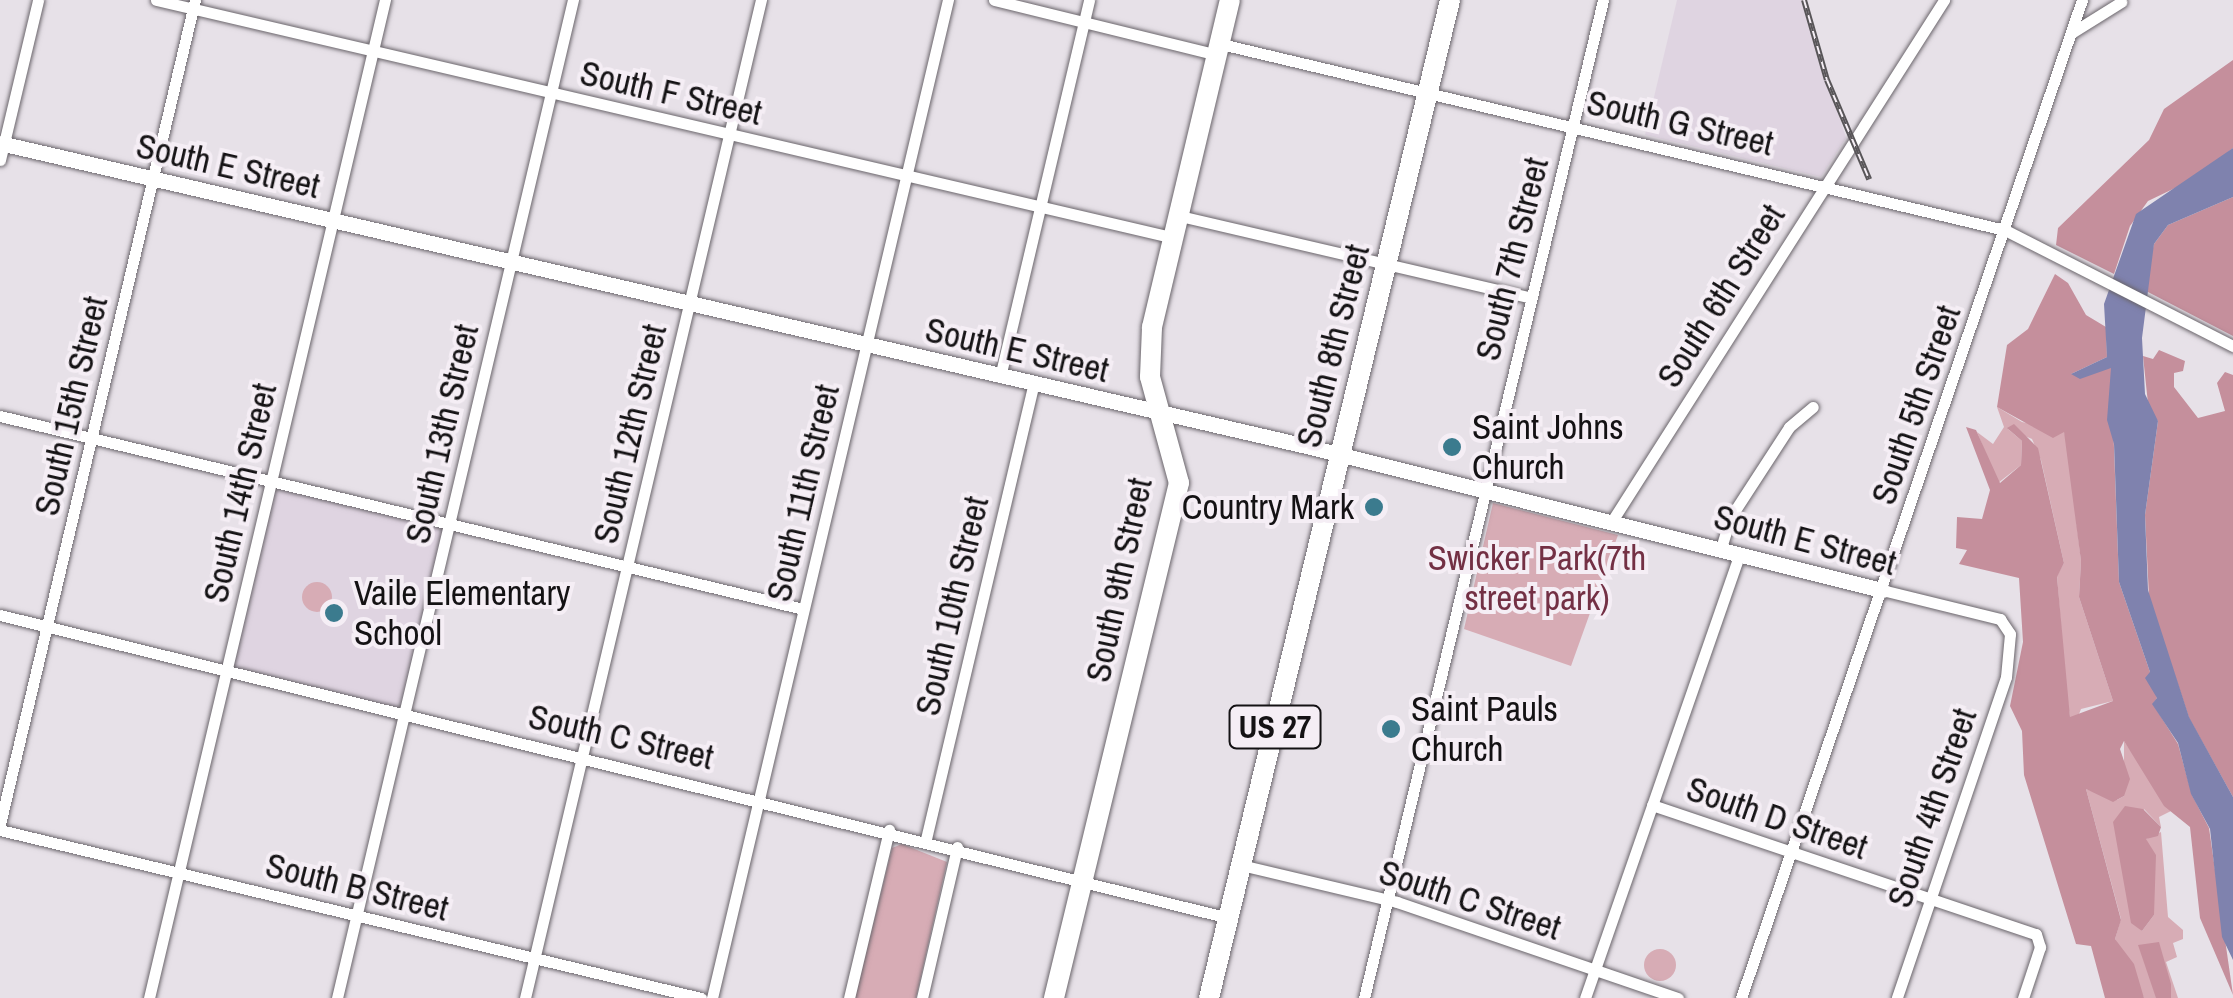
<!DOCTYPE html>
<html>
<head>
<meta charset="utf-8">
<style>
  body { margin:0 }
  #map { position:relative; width:2233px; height:998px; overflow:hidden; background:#e7e1e8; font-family:"Archivo Narrow",sans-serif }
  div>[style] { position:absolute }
  .built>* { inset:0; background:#dfd4e1 }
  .green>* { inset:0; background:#d7acb5 }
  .round { border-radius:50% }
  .forest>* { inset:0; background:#c58f9c }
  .water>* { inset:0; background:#7f82ae }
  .roads { filter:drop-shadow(0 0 2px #6a656b) drop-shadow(0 0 2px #6a656b) }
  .street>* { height:11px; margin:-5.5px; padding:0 5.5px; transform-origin:5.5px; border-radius:5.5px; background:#fff }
  .secondary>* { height:15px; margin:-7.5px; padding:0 7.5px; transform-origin:7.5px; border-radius:7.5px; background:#fff }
  .highway>* { height:20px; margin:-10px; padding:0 10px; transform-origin:10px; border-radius:10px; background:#fff }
  .rail>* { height:6px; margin-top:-3px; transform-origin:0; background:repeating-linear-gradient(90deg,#f5eef5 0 8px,#585558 0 16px); box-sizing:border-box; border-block:2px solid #585558 }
  .dots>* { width:28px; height:28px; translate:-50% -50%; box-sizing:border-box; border:5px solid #f5eef5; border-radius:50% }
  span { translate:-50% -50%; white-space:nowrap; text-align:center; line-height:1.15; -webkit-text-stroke:8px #f5eef5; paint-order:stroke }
  .shield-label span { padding:2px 8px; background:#f5eef5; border:2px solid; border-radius:8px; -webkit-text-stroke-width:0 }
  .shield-label { font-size:32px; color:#141214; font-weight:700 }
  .street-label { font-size:35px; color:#141214 }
  .poi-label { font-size:35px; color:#141214 }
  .left { translate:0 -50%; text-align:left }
  .right { translate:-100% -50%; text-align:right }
  .park-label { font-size:35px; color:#733044 }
</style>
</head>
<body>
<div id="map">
  <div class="built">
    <div style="clip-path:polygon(1677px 0,1802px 0,1846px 138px,1821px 177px,1645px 135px)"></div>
    <div style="clip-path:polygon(271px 482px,448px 525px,405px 713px,226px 670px)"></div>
  </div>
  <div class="green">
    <div style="clip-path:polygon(1997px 407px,2022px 422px,2064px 432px,2067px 441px,2081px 561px,2079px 597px,2113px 701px,2081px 709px,2077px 719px,2070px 717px,2066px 690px,2057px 576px,2064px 563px,2041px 460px,2032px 439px,2008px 429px,2022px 441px,2021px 465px,1998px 483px,1977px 432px,1993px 444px,2004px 427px)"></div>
    <div style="clip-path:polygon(1493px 503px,1618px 535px,1571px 666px,1464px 629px)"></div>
    <div class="round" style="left:302px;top:582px;width:30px;height:30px"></div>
    <div style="clip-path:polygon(2124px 741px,2171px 811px,2159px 817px,2161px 827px,2144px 809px,2130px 916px,2142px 931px,2154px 915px,2146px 839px,2161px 832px,2168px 917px,2183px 930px,2183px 939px,2173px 943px,2177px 957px,2166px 962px,2178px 998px,2144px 998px,2115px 939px,2121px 919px,2086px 789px,2117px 800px,2124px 796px)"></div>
    <div style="clip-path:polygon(902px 844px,947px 862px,916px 998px,855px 998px,892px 848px)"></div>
    <div class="round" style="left:1644px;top:949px;width:32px;height:32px"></div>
  </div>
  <div class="forest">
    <div style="clip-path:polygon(2233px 60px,2233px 148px,2196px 178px,2148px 201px,2130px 226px,2114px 274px,2056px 245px,2058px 228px,2149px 140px,2164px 109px)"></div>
    <div style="clip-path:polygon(2233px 197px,2233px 336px,2146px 291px,2145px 280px,2154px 244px,2168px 225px)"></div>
    <div style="clip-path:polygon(2055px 274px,2068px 283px,2086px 315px,2106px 327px,2107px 357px,2071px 374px,2111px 367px,2119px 582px,2150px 672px,2157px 698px,2153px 704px,2178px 744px,2192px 795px,2209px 828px,2233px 995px,2200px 918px,2190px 827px,2164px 806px,2124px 741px,2120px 749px,2130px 779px,2124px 796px,2113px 802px,2086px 789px,2121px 920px,2115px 939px,2134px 964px,2144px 998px,2105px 998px,2091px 946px,2076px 944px,2024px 775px,2022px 731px,2010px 706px,2023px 642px,2019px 578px,1959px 564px,1967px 550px,1956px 548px,1957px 517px,1982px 519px,1990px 490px,1966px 427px,1976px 430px,2000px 483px,2021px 465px,2022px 441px,2007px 428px,2014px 424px,2038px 448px,2064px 563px,2057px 577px,2070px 717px,2113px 701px,2079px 597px,2081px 561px,2064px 432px,2053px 438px,1997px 407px,2007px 345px,2028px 329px)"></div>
    <div style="clip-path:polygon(2159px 350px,2185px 361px,2183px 371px,2174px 373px,2174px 387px,2198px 418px,2225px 411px,2217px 383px,2225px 372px,2233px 375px,2233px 797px,2189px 718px,2149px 597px,2145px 515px,2158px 421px,2149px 413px,2143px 356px,2153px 359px)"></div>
    <div style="clip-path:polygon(2125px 806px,2143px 809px,2161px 827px,2158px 836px,2146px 839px,2156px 855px,2154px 915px,2142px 931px,2131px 923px,2113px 822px)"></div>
    <div style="clip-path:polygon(2159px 942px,2171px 984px,2171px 998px,2156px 998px,2138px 945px)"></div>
  </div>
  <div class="water">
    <div style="clip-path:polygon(2233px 148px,2233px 197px,2168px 225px,2154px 244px,2142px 338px,2145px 394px,2158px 421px,2145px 515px,2148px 590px,2189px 717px,2233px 797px,2233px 960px,2222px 937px,2210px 829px,2191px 794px,2178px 743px,2152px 704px,2157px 698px,2145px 678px,2150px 672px,2119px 582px,2114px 444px,2107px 420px,2111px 368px,2080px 379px,2071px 374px,2107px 357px,2104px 304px,2136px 214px)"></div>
  </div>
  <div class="roads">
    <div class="street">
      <div style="left:156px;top:0;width:1046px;rotate:13.15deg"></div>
      <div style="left:994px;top:0;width:231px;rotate:13.8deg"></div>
      <div style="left:2073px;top:32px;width:57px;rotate:-32deg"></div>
      <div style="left:1221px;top:44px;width:806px;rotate:13.35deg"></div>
      <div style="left:2005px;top:230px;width:256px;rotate:27deg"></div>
      <div style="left:0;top:160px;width:164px;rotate:-76.6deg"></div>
      <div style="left:1180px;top:216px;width:360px;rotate:13.1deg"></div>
      <div style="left:1000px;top:377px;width:387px;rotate:-76.7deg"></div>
      <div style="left:0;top:416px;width:826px;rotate:13.51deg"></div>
      <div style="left:1612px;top:521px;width:618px;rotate:-57.49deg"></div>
      <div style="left:1721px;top:548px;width:31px;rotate:-73deg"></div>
      <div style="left:1730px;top:518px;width:108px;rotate:-57deg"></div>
      <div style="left:1789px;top:427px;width:31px;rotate:-40deg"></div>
      <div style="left:1882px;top:590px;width:122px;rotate:13.8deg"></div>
      <div style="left:2000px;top:619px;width:18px;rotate:56deg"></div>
      <div style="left:2010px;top:634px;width:43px;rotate:95.3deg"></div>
      <div style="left:2006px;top:677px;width:339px;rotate:108.8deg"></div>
      <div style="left:0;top:615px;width:1266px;rotate:13.85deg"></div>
      <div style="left:1652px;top:805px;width:405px;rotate:18.6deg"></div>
      <div style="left:2036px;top:934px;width:14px;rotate:73deg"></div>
      <div style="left:2040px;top:947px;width:54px;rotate:108.4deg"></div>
      <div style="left:0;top:824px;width:847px;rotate:-76.69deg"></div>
      <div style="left:0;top:830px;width:721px;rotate:13.48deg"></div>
      <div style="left:926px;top:839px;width:465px;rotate:-76.7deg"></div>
      <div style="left:1241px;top:865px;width:160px;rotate:13.3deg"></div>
      <div style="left:1397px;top:902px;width:297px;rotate:18.9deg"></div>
      <div style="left:149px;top:998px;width:1026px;rotate:-76.7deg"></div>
      <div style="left:337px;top:998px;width:1026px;rotate:-76.7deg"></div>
      <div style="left:525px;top:998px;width:1026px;rotate:-76.7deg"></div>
      <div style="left:712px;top:998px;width:1026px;rotate:-76.7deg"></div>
      <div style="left:849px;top:998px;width:173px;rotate:-76.6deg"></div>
      <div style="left:922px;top:998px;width:155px;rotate:-76.9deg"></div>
      <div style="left:1364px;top:998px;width:1026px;rotate:-76.53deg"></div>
      <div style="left:1585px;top:998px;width:471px;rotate:-70.8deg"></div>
      <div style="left:1741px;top:998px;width:1055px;rotate:-71.14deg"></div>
    </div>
    <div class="secondary">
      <div style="left:0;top:143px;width:1345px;rotate:13.06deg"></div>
      <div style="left:1310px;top:447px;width:590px;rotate:14.04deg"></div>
    </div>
    <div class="highway">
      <div style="left:1054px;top:998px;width:530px;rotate:-76.36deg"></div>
      <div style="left:1179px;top:483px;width:110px;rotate:-105.3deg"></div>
      <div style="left:1150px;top:377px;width:50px;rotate:-87.7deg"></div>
      <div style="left:1152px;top:327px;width:336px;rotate:-76.6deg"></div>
      <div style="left:1209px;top:998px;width:1027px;rotate:-76.42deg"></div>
    </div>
  </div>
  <div class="rail">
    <div style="left:1804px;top:0;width:83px;rotate:74deg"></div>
    <div style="left:1827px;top:80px;width:108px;rotate:67deg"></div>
  </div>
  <div class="dots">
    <div style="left:1452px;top:447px;background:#3b7b8e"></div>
    <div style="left:1374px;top:507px;background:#3b7b8e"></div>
    <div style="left:334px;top:613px;background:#3b7b8e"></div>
    <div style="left:1391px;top:729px;background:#3b7b8e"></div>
  </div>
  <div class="shield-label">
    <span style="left:1275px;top:727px">US 27</span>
  </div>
  <div class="street-label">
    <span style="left:671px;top:93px;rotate:13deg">South F Street</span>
    <span style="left:1680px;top:123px;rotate:13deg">South G Street</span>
    <span style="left:228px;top:166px;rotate:13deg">South E Street</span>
    <span style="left:1512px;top:259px;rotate:-76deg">South 7th Street</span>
    <span style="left:1721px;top:296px;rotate:-58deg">South 6th Street</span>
    <span style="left:1333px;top:346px;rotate:-76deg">South 8th Street</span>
    <span style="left:1017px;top:350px;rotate:13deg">South E Street</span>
    <span style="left:1916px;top:405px;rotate:-71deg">South 5th Street</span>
    <span style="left:71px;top:406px;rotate:-77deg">South 15th Street</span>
    <span style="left:442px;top:434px;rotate:-77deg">South 13th Street</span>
    <span style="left:630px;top:434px;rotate:-77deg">South 12th Street</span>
    <span style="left:240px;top:493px;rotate:-77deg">South 14th Street</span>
    <span style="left:803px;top:493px;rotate:-77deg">South 11th Street</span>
    <span style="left:1805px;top:540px;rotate:15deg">South E Street</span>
    <span style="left:1119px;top:580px;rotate:-78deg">South 9th Street</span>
    <span style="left:952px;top:606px;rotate:-77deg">South 10th Street</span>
    <span style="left:621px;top:737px;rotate:13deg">South C Street</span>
    <span style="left:1932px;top:808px;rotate:-71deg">South 4th Street</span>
    <span style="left:1777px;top:818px;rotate:19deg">South D Street</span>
    <span style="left:357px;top:887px;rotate:14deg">South B Street</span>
    <span style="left:1470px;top:900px;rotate:18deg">South C Street</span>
  </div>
  <div class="poi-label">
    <span class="left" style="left:1472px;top:447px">Saint Johns<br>Church</span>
    <span class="right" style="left:1354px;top:507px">Country Mark</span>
    <span class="left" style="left:354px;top:613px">Vaile Elementary<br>School</span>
    <span class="left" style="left:1411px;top:729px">Saint Pauls<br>Church</span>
  </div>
  <div class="park-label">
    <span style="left:1537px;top:578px">Swicker Park(7th<br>street park)</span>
  </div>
</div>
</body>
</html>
